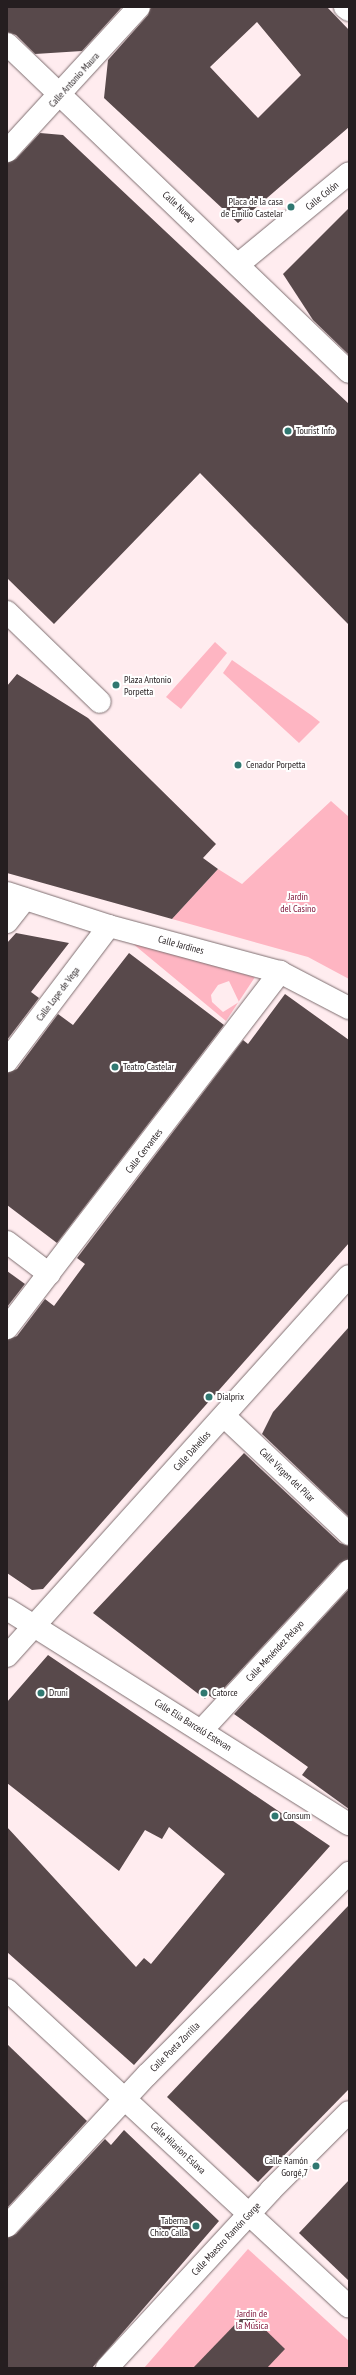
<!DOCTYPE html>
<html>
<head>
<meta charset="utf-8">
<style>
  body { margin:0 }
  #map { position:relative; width:356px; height:2375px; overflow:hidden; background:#ffecef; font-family:"PT Sans Narrow",sans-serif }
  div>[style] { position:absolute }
  .green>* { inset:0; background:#feb5c2 }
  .building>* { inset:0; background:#58494b }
  .roads { filter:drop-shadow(0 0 1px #7e6e70) drop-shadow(0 0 1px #7e6e70) }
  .minor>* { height:22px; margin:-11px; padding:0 11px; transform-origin:11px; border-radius:11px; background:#fff }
  .dots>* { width:11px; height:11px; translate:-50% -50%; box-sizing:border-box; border:2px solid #fff; border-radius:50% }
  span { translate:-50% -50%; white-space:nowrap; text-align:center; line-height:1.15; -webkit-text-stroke:4px #fff; paint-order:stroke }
  .street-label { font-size:10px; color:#251e20 }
  .poi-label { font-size:10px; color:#251e20 }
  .right { translate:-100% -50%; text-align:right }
  .left { translate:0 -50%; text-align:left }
  .park-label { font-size:10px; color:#7d1237 }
  .frame { position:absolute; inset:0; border:8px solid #251e20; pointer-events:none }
</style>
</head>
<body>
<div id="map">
  <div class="green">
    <div style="clip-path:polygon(215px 642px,227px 653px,181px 709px,166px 697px)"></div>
    <div style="clip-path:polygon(232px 660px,311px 715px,320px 722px,299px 743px,223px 673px)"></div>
    <div style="clip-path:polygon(331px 801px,349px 817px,349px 979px,308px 957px,172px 919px,218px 869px,242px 884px)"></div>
    <div style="clip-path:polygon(evenodd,132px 943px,255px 977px,226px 1021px,132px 943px,229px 981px,239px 1002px,223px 1012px,212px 1002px,211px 995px,218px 985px,229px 981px)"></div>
    <div style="clip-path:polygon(248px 2249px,349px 2341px,349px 2368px,144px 2368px)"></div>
  </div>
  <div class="building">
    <div style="clip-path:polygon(7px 7px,122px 7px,82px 51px,35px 54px,16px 35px,7px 32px)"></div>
    <div style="clip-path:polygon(evenodd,151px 7px,327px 7px,349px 30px,349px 127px,238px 223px,104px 98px,108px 60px,148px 15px,151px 7px,257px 22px,301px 75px,258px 118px,210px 67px,257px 22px)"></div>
    <div style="clip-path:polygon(40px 133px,63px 135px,349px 404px,349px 625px,200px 473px,54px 624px,7px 578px,7px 163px,16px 159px)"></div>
    <div style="clip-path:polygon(349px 208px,349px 355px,313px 320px,283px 274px)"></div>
    <div style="clip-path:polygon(17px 674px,88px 718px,216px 844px,203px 858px,218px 869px,172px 919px,7px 873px,7px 686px)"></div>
    <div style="clip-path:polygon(16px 933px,69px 943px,31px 992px,39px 998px,7px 1040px,7px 943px)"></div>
    <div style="clip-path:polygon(129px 953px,224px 1025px,57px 1243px,7px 1205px,7px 1073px,17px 1069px,58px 1014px,73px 1025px)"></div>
    <div style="clip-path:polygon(285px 994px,349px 1040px,349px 1243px,43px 1589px,32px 1590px,7px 1573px,7px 1340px,17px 1336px,45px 1299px,54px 1306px,85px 1264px,77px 1258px,243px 1040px,248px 1044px)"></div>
    <div style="clip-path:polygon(7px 1271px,25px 1284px,7px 1307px)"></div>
    <div style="clip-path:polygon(349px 1327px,349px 1517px,262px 1434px,273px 1412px)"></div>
    <div style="clip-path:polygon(244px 1453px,340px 1543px,349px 1546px,349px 1559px,340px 1563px,214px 1699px,208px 1695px,205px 1699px,93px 1613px)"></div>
    <div style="clip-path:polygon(349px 1589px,349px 1809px,302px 1775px,308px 1767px,234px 1714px)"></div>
    <div style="clip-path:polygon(48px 1655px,330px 1846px,134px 2065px,7px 1952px,7px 1827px,136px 1967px,144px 1958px,151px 1964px,225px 1874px,169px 1827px,162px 1839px,145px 1830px,119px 1871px,7px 1783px,7px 1702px)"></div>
    <div style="clip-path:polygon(349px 1905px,349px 2089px,258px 2182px,167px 2097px)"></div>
    <div style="clip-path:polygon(7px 2044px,87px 2121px,7px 2208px)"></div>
    <div style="clip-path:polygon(124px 2130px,219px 2221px,92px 2368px,7px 2368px,7px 2238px,16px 2234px,105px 2139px,111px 2145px)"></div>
    <div style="clip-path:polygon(349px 2180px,349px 2281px,299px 2233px)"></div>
    <div style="clip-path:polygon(247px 2312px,285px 2349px,267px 2368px,193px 2368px)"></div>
  </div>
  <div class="roads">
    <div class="minor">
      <div style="left:345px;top:7px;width:5px;rotate:37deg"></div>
      <div style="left:7px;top:44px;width:474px;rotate:43.8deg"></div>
      <div style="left:7px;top:151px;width:195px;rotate:-47.5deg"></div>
      <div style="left:240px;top:263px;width:141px;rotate:-39.5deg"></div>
      <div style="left:7px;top:612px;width:129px;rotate:44.1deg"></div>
      <div style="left:7px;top:893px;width:107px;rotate:17.9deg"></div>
      <div style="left:109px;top:926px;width:177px;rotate:15.1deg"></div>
      <div style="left:280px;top:972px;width:78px;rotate:27.6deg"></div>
      <div style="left:7px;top:922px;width:29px;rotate:-52deg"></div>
      <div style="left:7px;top:1061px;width:169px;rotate:-52.9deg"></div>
      <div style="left:7px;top:1242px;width:53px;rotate:37.3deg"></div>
      <div style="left:7px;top:1328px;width:449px;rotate:-52.5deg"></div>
      <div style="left:224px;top:1416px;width:172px;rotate:43.3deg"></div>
      <div style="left:7px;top:1609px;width:404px;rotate:32.2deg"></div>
      <div style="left:7px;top:1656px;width:511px;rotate:-48.01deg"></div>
      <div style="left:202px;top:1730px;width:217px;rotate:-47.2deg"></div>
      <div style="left:7px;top:1990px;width:466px;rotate:42.8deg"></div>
      <div style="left:7px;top:2226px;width:206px;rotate:-47.2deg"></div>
      <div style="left:147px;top:2075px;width:286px;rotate:-45deg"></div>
      <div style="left:107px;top:2368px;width:242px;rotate:-47.3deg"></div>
      <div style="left:271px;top:2190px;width:110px;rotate:-45deg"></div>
    </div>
  </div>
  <div class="dots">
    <div style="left:291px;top:207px;background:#307871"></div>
    <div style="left:288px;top:431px;background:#307871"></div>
    <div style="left:116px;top:685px;background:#307871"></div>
    <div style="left:238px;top:765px;background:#307871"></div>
    <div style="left:115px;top:1067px;background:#307871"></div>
    <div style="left:209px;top:1397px;background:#307871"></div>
    <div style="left:41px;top:1693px;background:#307871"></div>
    <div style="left:204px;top:1693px;background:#307871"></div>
    <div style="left:275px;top:1816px;background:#307871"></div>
    <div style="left:316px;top:2166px;background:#307871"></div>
    <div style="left:196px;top:2226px;background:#307871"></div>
  </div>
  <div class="street-label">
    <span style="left:74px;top:80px;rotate:-48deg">Calle Antonio Maura</span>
    <span style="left:322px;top:196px;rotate:-39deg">Calle Colón</span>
    <span style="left:179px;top:207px;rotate:43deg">Calle Nueva</span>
    <span style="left:181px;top:945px;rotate:15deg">Calle Jardines</span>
    <span style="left:58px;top:994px;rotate:-53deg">Calle Lope de Vega</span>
    <span style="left:144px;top:1151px;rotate:-52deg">Calle Cervantes</span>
    <span style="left:192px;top:1451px;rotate:-48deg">Calle Dahellos</span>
    <span style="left:287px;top:1475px;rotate:44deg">Calle Virgen del Pilar</span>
    <span style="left:275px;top:1651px;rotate:-47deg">Calle Menéndez Pelayo</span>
    <span style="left:193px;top:1725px;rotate:32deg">Calle Elia Barceló Estevan</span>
    <span style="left:175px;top:2047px;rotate:-45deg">Calle Poeta Zorrilla</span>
    <span style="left:178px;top:2148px;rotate:43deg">Calle Hilarion Eslava</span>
    <span style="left:226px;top:2239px;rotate:-47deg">Calle Maestro Ramón Gorge</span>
  </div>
  <div class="poi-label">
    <span class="right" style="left:283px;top:207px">Placa de la casa<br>de Emilio Castelar</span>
    <span class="left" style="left:296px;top:431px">Tourist Info</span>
    <span class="left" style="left:124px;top:685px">Plaza Antonio<br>Porpetta</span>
    <span class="left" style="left:246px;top:765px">Cenador Porpetta</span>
    <span class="left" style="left:123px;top:1067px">Teatro Castelar</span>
    <span class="left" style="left:217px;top:1397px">Dialprix</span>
    <span class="left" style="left:49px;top:1693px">Druni</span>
    <span class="left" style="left:212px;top:1693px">Catorce</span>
    <span class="left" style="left:283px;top:1816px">Consum</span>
    <span class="right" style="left:308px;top:2166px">Calle Ramón<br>Gorgé,7</span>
    <span class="right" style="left:188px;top:2226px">Taberna<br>Chico Calla</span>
  </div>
  <div class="park-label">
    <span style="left:298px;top:902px">Jardín<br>del Casino</span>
    <span style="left:252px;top:2319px">Jardín de<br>la Música</span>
  </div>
  <div class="frame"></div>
</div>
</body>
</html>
